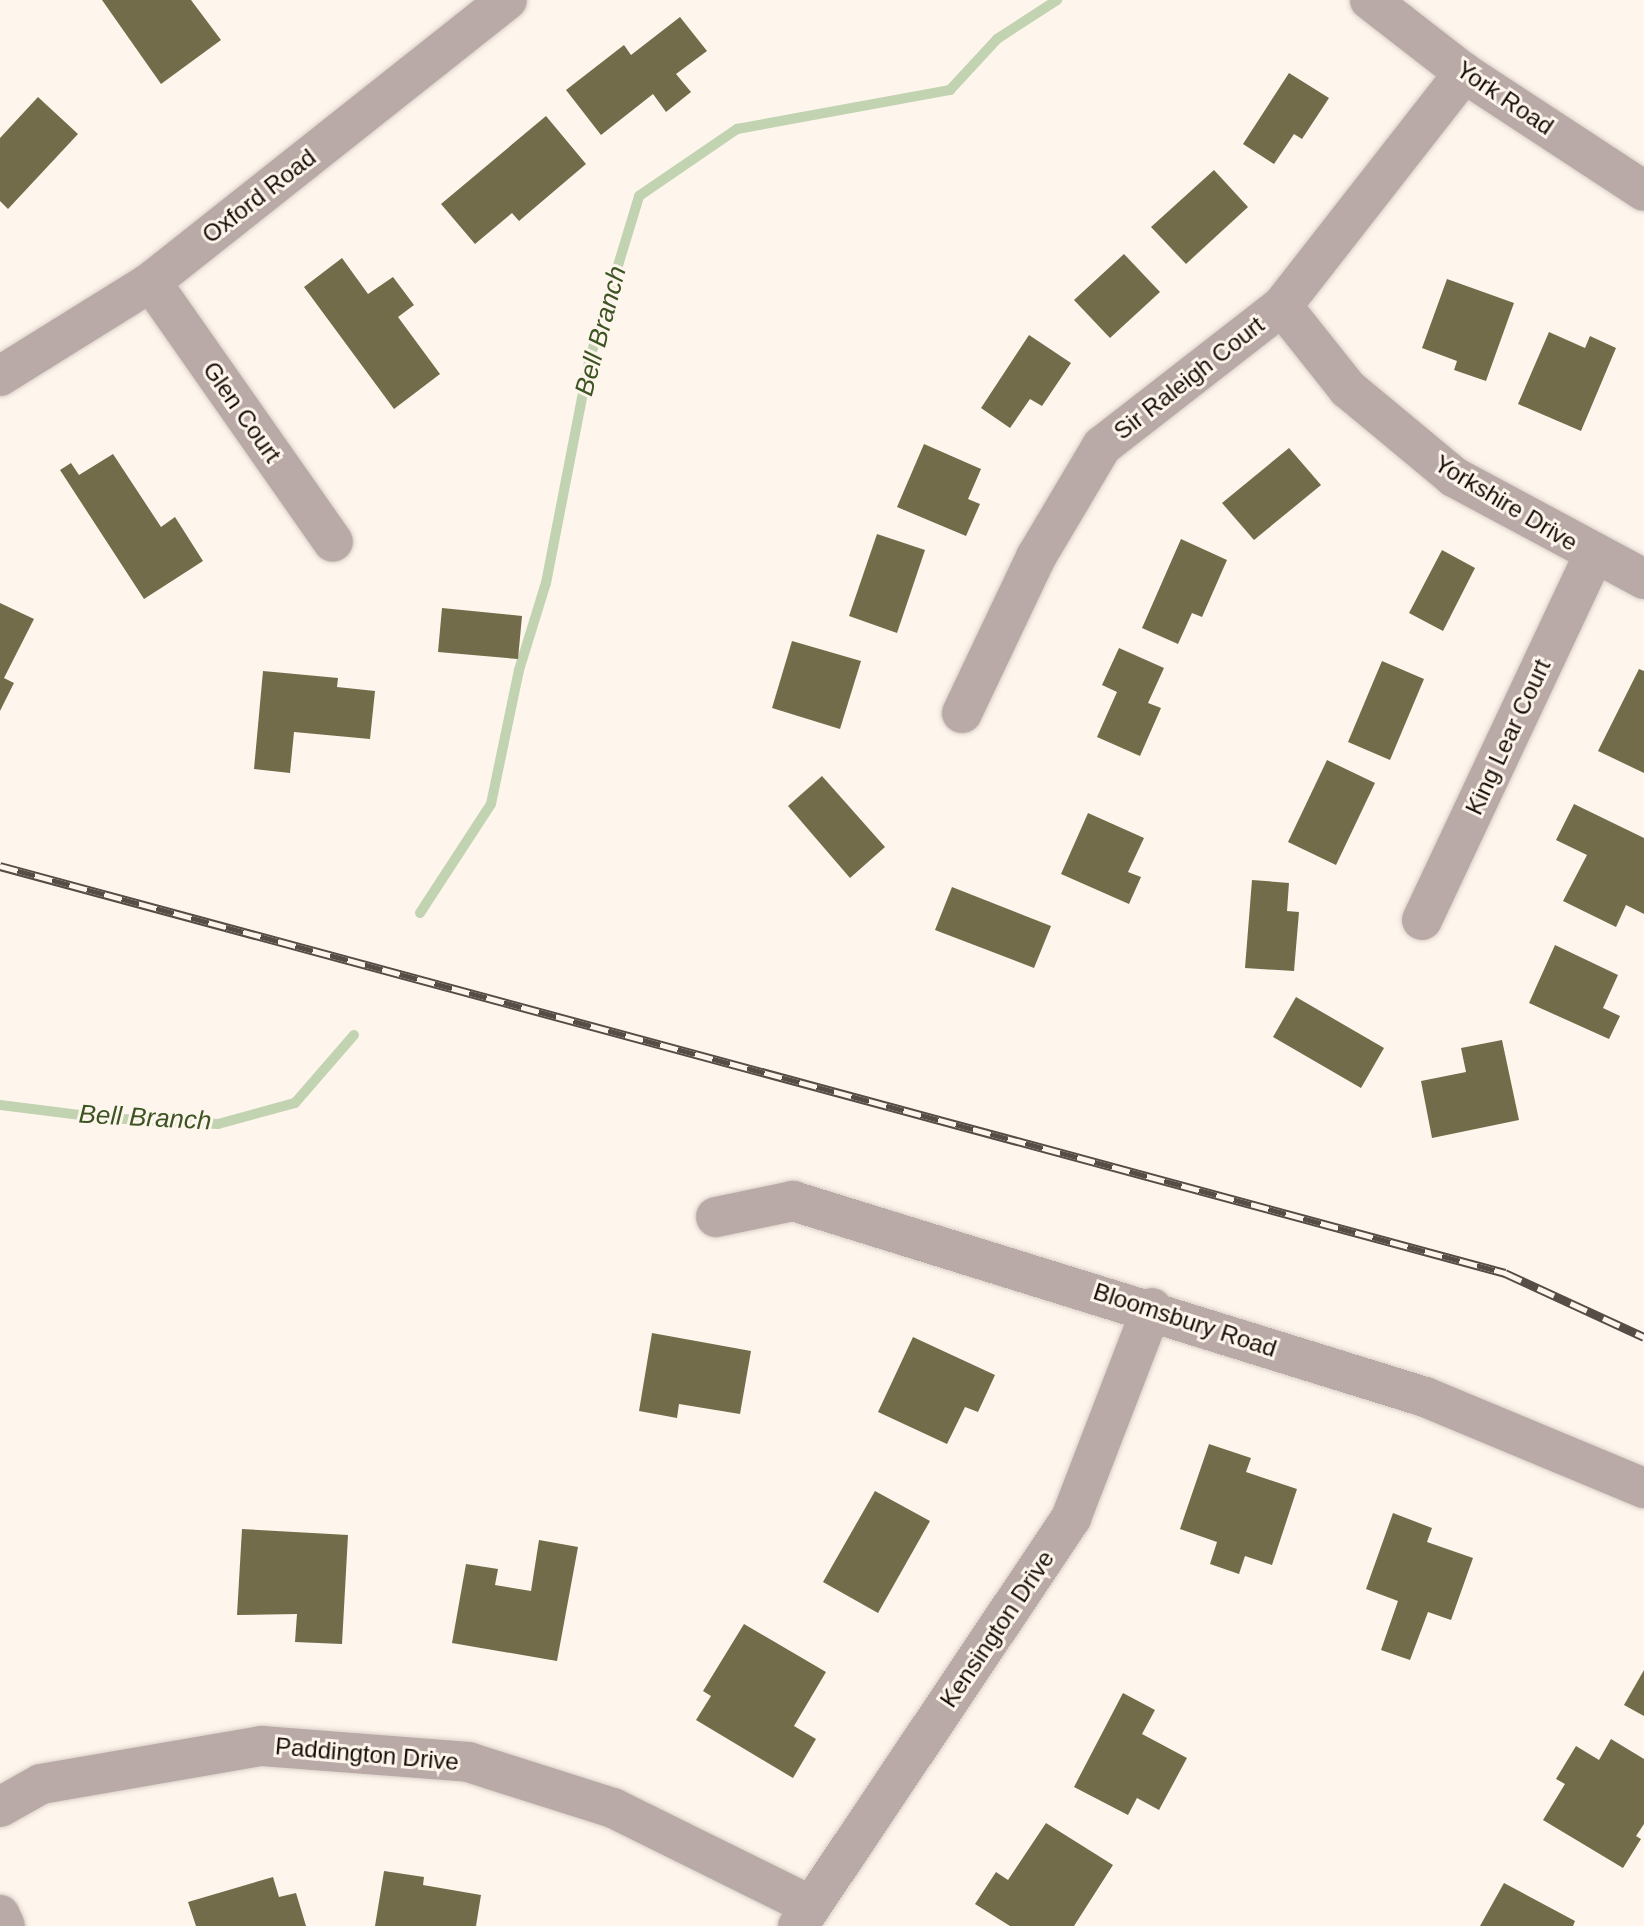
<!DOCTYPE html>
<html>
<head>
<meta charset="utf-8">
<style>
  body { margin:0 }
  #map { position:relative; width:1644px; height:1926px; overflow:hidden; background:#fef5ec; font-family:Arial,sans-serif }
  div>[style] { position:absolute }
  .stream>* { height:10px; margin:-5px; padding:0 5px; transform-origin:5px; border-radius:5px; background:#c1d3b1 }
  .building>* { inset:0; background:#736c4a }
  .roads { filter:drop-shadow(0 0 2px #d9d0c8) drop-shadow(0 0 2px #d9d0c8) }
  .minor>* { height:40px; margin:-20px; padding:0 20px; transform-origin:20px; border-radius:20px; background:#b9aaa7 }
  .rail>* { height:9px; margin-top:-4.5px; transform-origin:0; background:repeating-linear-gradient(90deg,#fef5ec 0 18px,#564d46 0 36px); box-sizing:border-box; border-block:2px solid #564d46 }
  span { translate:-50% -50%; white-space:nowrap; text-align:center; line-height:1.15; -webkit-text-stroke:6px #fef5ec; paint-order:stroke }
  .street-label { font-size:24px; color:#170f08 }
  .water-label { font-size:26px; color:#3c5422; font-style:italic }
</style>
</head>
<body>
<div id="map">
  <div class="stream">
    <div style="left:420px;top:913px;width:130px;rotate:-56.9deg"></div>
    <div style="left:491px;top:804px;width:137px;rotate:-78.2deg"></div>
    <div style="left:519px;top:670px;width:91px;rotate:-72.8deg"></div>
    <div style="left:546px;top:583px;width:226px;rotate:-79deg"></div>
    <div style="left:589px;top:361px;width:172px;rotate:-73.1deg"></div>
    <div style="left:639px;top:196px;width:119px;rotate:-34.4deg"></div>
    <div style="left:737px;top:129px;width:217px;rotate:-10.4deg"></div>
    <div style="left:950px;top:90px;width:69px;rotate:-47.3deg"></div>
    <div style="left:997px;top:39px;width:72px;rotate:-33deg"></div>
    <div style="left:0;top:1105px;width:106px;rotate:7.1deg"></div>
    <div style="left:105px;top:1118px;width:113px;rotate:3deg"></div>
    <div style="left:218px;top:1124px;width:80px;rotate:-15.3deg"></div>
    <div style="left:295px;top:1103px;width:90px;rotate:-49.1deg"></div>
  </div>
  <div class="building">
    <div style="clip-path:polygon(102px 0,191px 0,221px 40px,161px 84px)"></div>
    <div style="clip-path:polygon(680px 17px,707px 51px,676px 74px,691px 92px,666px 112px,653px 94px,601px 135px,566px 90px,624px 45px,631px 55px)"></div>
    <div style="clip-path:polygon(1289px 73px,1329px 98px,1302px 139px,1294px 134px,1274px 164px,1243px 144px)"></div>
    <div style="clip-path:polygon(38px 97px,78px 134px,8px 209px,0 201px,0 138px)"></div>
    <div style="clip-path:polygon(546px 116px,586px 164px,519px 221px,512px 213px,475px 244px,441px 204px)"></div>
    <div style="clip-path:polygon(1214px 170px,1248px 207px,1186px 264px,1151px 227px)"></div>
    <div style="clip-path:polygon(1124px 254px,1160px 292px,1110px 338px,1074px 300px)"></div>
    <div style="clip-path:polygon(342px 258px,368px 294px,393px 277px,414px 305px,398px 317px,440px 374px,394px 409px,304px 287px)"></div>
    <div style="clip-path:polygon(1447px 279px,1514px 303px,1486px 381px,1454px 370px,1457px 361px,1422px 348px)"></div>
    <div style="clip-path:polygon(1549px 332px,1585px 348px,1590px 336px,1616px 348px,1581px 431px,1518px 404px)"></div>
    <div style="clip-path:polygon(1029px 335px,1071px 363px,1042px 406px,1030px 399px,1010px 428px,981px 408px)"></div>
    <div style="clip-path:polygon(924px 444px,981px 469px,968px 499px,980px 504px,966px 536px,897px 507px)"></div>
    <div style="clip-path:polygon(1289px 448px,1321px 485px,1254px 540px,1222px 503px)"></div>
    <div style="clip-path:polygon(113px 454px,161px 527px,175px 517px,203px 561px,144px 599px,60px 470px,71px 463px,79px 475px)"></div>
    <div style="clip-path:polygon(877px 534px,925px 550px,897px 633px,849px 616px)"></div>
    <div style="clip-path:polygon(1181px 539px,1227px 560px,1202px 617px,1192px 613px,1178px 644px,1142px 628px)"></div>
    <div style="clip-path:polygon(1442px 550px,1475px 568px,1443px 631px,1409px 613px)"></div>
    <div style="clip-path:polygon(0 603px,34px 619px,4px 678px,14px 683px,0 711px)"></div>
    <div style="clip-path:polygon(442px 608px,522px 616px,518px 659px,438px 652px)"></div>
    <div style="clip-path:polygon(792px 641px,861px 661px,840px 729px,772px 708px)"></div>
    <div style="clip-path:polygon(1119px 648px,1164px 668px,1148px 703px,1161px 708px,1140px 756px,1097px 737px,1117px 692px,1102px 685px)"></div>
    <div style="clip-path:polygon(1382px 661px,1424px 679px,1390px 760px,1348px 742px)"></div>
    <div style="clip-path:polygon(1639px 669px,1644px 671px,1644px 773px,1598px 751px)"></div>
    <div style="clip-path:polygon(263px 671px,338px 678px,337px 687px,375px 691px,370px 739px,294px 732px,290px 773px,254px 769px)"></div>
    <div style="clip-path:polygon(1327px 760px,1375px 783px,1336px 865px,1288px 842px)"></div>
    <div style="clip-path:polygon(822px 776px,885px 847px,850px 878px,788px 806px)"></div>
    <div style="clip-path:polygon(1574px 804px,1644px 838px,1644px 914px,1626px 905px,1616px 927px,1563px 901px,1587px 855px,1556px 840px)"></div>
    <div style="clip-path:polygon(1088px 813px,1144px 838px,1128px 872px,1141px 877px,1129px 904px,1061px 874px)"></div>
    <div style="clip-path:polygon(1252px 880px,1289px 883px,1287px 911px,1299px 912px,1294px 971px,1245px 968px)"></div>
    <div style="clip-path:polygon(952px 887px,1051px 926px,1034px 968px,935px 930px)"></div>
    <div style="clip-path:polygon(1555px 945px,1618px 975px,1603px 1008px,1620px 1016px,1609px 1039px,1529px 1003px)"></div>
    <div style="clip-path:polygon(1296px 997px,1384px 1048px,1361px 1088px,1273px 1037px)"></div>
    <div style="clip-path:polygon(1502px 1040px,1519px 1120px,1432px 1138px,1421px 1081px,1466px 1072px,1461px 1048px)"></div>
    <div style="clip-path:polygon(652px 1333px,751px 1351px,740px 1414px,679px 1404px,677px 1418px,639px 1411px)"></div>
    <div style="clip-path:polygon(913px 1337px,995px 1375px,978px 1412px,965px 1407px,947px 1444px,878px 1412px)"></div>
    <div style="clip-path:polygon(1209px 1444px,1251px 1458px,1246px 1472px,1297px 1489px,1272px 1565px,1245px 1556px,1239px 1574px,1210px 1564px,1217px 1542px,1180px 1529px)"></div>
    <div style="clip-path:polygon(875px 1491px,930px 1521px,878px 1613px,823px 1582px)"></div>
    <div style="clip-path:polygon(1393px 1513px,1432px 1528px,1427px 1542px,1473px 1558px,1451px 1620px,1428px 1612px,1410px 1660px,1381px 1650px,1398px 1601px,1366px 1589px)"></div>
    <div style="clip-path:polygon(242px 1529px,348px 1535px,342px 1644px,295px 1642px,297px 1614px,237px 1615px)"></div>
    <div style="clip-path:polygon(539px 1540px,578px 1547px,557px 1661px,452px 1643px,466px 1564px,498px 1569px,495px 1585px,531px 1591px)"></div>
    <div style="clip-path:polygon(744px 1624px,826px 1672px,794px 1726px,816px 1739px,793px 1778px,696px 1720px,711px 1696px,703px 1691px)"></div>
    <div style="clip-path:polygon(1644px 1670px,1644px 1716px,1624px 1705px)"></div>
    <div style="clip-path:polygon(1123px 1693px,1155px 1710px,1142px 1734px,1187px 1758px,1159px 1810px,1137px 1798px,1128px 1815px,1074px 1787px)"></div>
    <div style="clip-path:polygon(1611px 1739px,1644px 1759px,1644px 1824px,1636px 1836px,1641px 1839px,1623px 1868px,1543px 1820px,1565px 1784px,1556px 1779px,1576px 1746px,1599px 1760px)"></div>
    <div style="clip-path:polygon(1046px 1823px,1113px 1865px,1074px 1926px,1010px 1926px,975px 1904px,996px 1872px,1008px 1880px)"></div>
    <div style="clip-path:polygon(384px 1871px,424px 1877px,423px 1885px,481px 1895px,476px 1926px,375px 1926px)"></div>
    <div style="clip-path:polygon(273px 1877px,279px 1897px,296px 1893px,306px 1926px,196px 1926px,188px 1902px)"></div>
    <div style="clip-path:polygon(1504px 1883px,1575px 1921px,1573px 1926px,1480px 1926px)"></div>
  </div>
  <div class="roads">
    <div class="minor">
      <div style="left:1370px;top:0;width:119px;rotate:37.8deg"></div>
      <div style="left:1464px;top:73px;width:215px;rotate:33.2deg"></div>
      <div style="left:151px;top:282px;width:317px;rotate:55deg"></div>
      <div style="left:1282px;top:306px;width:106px;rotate:51.5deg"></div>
      <div style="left:1348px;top:389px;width:138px;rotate:39.7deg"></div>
      <div style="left:1454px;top:477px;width:216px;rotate:28.2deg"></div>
      <div style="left:0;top:376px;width:178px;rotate:-31.9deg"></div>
      <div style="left:151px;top:282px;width:454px;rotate:-38.4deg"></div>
      <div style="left:962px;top:713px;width:173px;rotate:-64.6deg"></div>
      <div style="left:1036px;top:557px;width:129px;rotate:-59.3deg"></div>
      <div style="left:1102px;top:446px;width:228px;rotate:-37.9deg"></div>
      <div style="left:1282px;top:306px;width:296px;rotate:-52deg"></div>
      <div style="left:1422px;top:920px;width:403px;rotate:-64.8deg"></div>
      <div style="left:716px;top:1217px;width:79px;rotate:-11.7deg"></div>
      <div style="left:793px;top:1201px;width:662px;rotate:17.23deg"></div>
      <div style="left:1425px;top:1397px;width:237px;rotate:22.6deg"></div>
      <div style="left:0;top:1807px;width:47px;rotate:-29.3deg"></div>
      <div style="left:41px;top:1784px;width:224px;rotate:-9.8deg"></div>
      <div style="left:262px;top:1746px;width:207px;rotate:4.4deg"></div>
      <div style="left:468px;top:1762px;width:152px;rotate:17.6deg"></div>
      <div style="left:613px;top:1808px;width:221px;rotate:26.3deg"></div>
      <div style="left:0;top:1915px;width:12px;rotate:66deg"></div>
      <div style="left:798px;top:1926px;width:491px;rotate:-56.2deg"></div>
      <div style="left:1071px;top:1518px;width:225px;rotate:-68.9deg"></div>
    </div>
  </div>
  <div class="rail">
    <div style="left:0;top:866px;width:1559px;rotate:15.13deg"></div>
    <div style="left:1505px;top:1273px;width:153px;rotate:24.7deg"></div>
  </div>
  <div class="street-label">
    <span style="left:1505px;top:98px;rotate:34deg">York Road</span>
    <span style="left:259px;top:196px;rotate:-38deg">Oxford Road</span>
    <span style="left:1189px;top:378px;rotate:-38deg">Sir Raleigh Court</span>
    <span style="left:242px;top:412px;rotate:55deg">Glen Court</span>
    <span style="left:1506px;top:503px;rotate:31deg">Yorkshire Drive</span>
    <span style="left:1508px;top:737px;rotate:-65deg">King Lear Court</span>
    <span style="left:1185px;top:1320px;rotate:18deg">Bloomsbury Road</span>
    <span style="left:997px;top:1629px;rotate:-56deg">Kensington Drive</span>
    <span style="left:367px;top:1754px;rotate:5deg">Paddington Drive</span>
  </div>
  <div class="water-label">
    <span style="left:601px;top:331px;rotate:-75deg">Bell Branch</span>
    <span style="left:145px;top:1118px;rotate:3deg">Bell Branch</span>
  </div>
</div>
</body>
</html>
